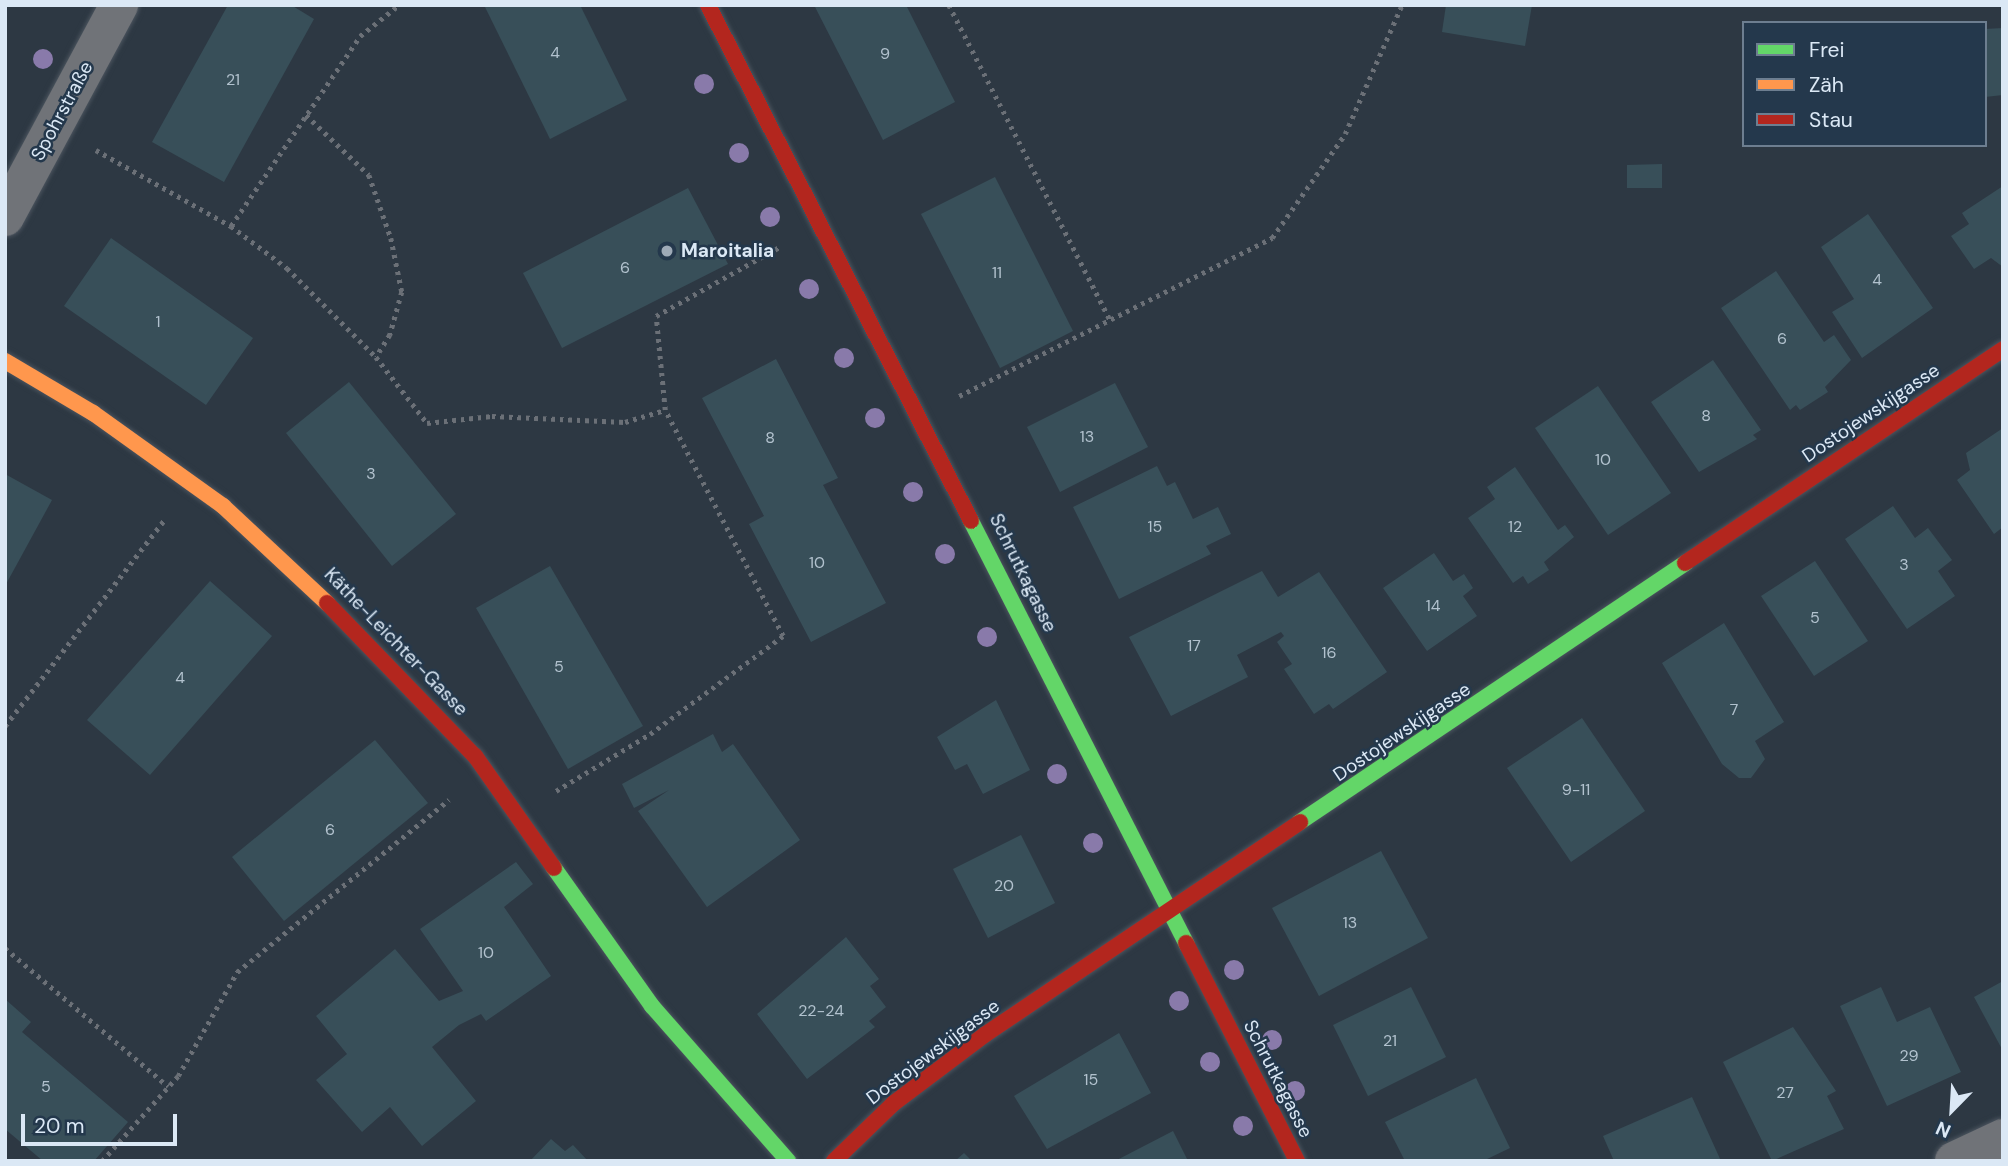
<!DOCTYPE html>
<html>
<head>
<meta charset="utf-8">
<style>
  body { margin:0 }
  #map { position:relative; width:2008px; height:1166px; overflow:hidden; background:#2d3843; font-family:"DM Sans",sans-serif }
  div>[style] { position:absolute }
  .building>* { inset:0; background:#384f59 }
  .path>* { height:4.5px; margin-top:-2.25px; transform-origin:0; background:repeating-linear-gradient(90deg,#6b7077 0 3.5px,transparent 0 8.5px) }
  .roads { filter:drop-shadow(0 0 2px #4b545e) drop-shadow(0 0 2px #4b545e) }
  .street>* { height:38px; margin:-19px; padding:0 19px; transform-origin:19px; border-radius:19px; background:#707378 }
  .fast>* { height:16px; margin:-8px; padding:0 8px; transform-origin:8px; border-radius:8px; background:#63d668 }
  .slow>* { height:16px; margin:-8px; padding:0 8px; transform-origin:8px; border-radius:8px; background:#ff974d }
  .jam>* { height:16px; margin:-8px; padding:0 8px; transform-origin:8px; border-radius:8px; background:#b3261e }
  .trees>* { width:20px; height:20px; margin:-10px; border-radius:50%; background:#897aaa }
  .dots>* { width:19px; height:19px; translate:-50% -50%; box-sizing:border-box; border:4px solid #24384c; border-radius:50% }
  span { translate:-50% -50%; white-space:nowrap; text-align:center; line-height:1.15; -webkit-text-stroke:5px #24384c; paint-order:stroke }
  .number-label { font-size:16px; color:#b2c2ce }
  .number-label span { -webkit-text-stroke-width:0 }
  .street-label { font-size:19px; color:#dbe8f5 }
  .poi-label { font-size:19px; color:#dbe8f5; font-weight:700 }
  .left { translate:0 -50%; text-align:left }
  .frame { position:absolute; inset:0; border:7px solid #dbe8f5; pointer-events:none }
  .legend { position:absolute; left:1742px; top:21px; width:245px; height:126px; box-sizing:border-box; background:#24384c; border:2px solid #6d7e90; margin:0; padding:9px 12px; list-style:none; font-size:21px; color:#dbe8f5 }
  .legend li { display:flex; align-items:center; gap:14px; height:35px }
  .legend b { width:35px; border:2px solid #6d7e90 }
  .north { position:absolute; left:1917px; top:1075px; width:70px; height:70px; -webkit-text-stroke:5px #24384c; paint-order:stroke; rotate:204deg; font-size:19px; font-weight:700; line-height:28px; text-align:center; color:#dbe8f5 }
  .north::after { content:''; display:block; margin:auto; width:24px; height:32px; background:#dbe8f5; clip-path:polygon(50% 0,100% 100%,50% 72%,0 100%) }
  .scale { position:absolute; left:21px; top:1114px; width:156px; height:32px; box-sizing:border-box; border:4px solid #dbe8f5; border-top:0; padding-left:9px; font-size:21px; line-height:24px; white-space:nowrap; color:#dbe8f5; -webkit-text-stroke:5px #24384c; paint-order:stroke }
</style>
</head>
<body>
<div id="map">
  <div class="building">
    <div style="clip-path:polygon(228px 5px,291px 5px,314px 19px,224px 182px,152px 142px)"></div>
    <div style="clip-path:polygon(484px 5px,580px 5px,627px 100px,550px 139px)"></div>
    <div style="clip-path:polygon(814px 5px,906px 5px,955px 102px,883px 140px)"></div>
    <div style="clip-path:polygon(1446px 5px,1532px 5px,1525px 46px,1442px 32px)"></div>
    <div style="clip-path:polygon(2003px 28px,2003px 95px,1985px 97px,1985px 29px)"></div>
    <div style="clip-path:polygon(1662px 164px,1662px 188px,1627px 188px,1627px 165px)"></div>
    <div style="clip-path:polygon(995px 177px,1073px 331px,1000px 368px,921px 214px)"></div>
    <div style="clip-path:polygon(2003px 186px,2003px 267px,1991px 258px,1974px 269px,1951px 236px,1969px 224px,1962px 213px)"></div>
    <div style="clip-path:polygon(688px 188px,728px 264px,562px 348px,523px 273px)"></div>
    <div style="clip-path:polygon(1868px 214px,1933px 308px,1862px 358px,1832px 312px,1854px 299px,1821px 247px)"></div>
    <div style="clip-path:polygon(111px 238px,253px 338px,206px 405px,64px 306px)"></div>
    <div style="clip-path:polygon(1776px 271px,1824px 342px,1834px 335px,1851px 360px,1825px 387px,1828px 392px,1800px 410px,1796px 405px,1790px 410px,1721px 308px)"></div>
    <div style="clip-path:polygon(776px 359px,838px 478px,823px 485px,886px 603px,811px 642px,749px 524px,764px 516px,702px 398px)"></div>
    <div style="clip-path:polygon(1713px 360px,1761px 430px,1753px 435px,1757px 439px,1699px 472px,1651px 402px)"></div>
    <div style="clip-path:polygon(349px 382px,456px 514px,392px 566px,286px 433px)"></div>
    <div style="clip-path:polygon(1115px 383px,1148px 447px,1060px 492px,1027px 427px)"></div>
    <div style="clip-path:polygon(1598px 386px,1671px 493px,1608px 535px,1535px 428px)"></div>
    <div style="clip-path:polygon(2003px 428px,2003px 527px,1994px 534px,1957px 480px,1970px 470px,1966px 453px)"></div>
    <div style="clip-path:polygon(1157px 466px,1167px 486px,1175px 482px,1193px 519px,1218px 507px,1231px 534px,1206px 546px,1211px 554px,1119px 599px,1073px 507px)"></div>
    <div style="clip-path:polygon(1515px 467px,1558px 530px,1565px 525px,1574px 537px,1544px 562px,1549px 570px,1528px 584px,1523px 576px,1513px 583px,1468px 518px,1495px 499px,1487px 487px)"></div>
    <div style="clip-path:polygon(5px 474px,52px 500px,5px 586px)"></div>
    <div style="clip-path:polygon(1893px 506px,1915px 538px,1928px 528px,1952px 560px,1938px 571px,1955px 596px,1907px 629px,1845px 539px)"></div>
    <div style="clip-path:polygon(1434px 553px,1453px 581px,1464px 574px,1473px 588px,1463px 596px,1477px 616px,1427px 651px,1383px 588px)"></div>
    <div style="clip-path:polygon(1815px 561px,1868px 641px,1814px 676px,1761px 596px)"></div>
    <div style="clip-path:polygon(550px 566px,643px 726px,568px 769px,476px 608px)"></div>
    <div style="clip-path:polygon(1262px 571px,1278px 597px,1319px 572px,1387px 672px,1333px 709px,1329px 704px,1314px 714px,1284px 669px,1292px 664px,1277px 642px,1284px 636px,1281px 632px,1237px 655px,1248px 677px,1171px 716px,1129px 637px)"></div>
    <div style="clip-path:polygon(210px 581px,272px 636px,150px 775px,87px 720px)"></div>
    <div style="clip-path:polygon(1724px 623px,1784px 722px,1755px 741px,1765px 759px,1751px 778px,1739px 778px,1722px 764px,1662px 663px)"></div>
    <div style="clip-path:polygon(996px 700px,1030px 770px,983px 794px,967px 764px,955px 770px,937px 737px)"></div>
    <div style="clip-path:polygon(1582px 718px,1645px 811px,1571px 862px,1507px 768px)"></div>
    <div style="clip-path:polygon(713px 734px,722px 752px,733px 744px,800px 840px,707px 907px,638px 811px,669px 790px,634px 808px,622px 784px)"></div>
    <div style="clip-path:polygon(375px 740px,428px 803px,284px 921px,232px 857px)"></div>
    <div style="clip-path:polygon(1021px 835px,1055px 903px,988px 938px,953px 869px)"></div>
    <div style="clip-path:polygon(1381px 851px,1428px 938px,1319px 996px,1272px 908px)"></div>
    <div style="clip-path:polygon(516px 862px,533px 884px,504px 907px,551px 976px,486px 1021px,481px 1014px,459px 1025px,432px 1047px,476px 1101px,422px 1146px,390px 1107px,362px 1132px,316px 1080px,347px 1054px,316px 1016px,395px 949px,439px 1001px,463px 991px,420px 929px)"></div>
    <div style="clip-path:polygon(846px 937px,879px 979px,870px 986px,886px 1007px,869px 1021px,875px 1027px,807px 1079px,757px 1014px)"></div>
    <div style="clip-path:polygon(2003px 981px,2003px 1051px,1974px 997px)"></div>
    <div style="clip-path:polygon(1411px 987px,1446px 1057px,1368px 1096px,1333px 1025px)"></div>
    <div style="clip-path:polygon(1881px 987px,1897px 1022px,1930px 1007px,1961px 1072px,1887px 1106px,1840px 1006px)"></div>
    <div style="clip-path:polygon(5px 999px,31px 1022px,22px 1032px,128px 1122px,94px 1161px,43px 1161px,5px 1129px)"></div>
    <div style="clip-path:polygon(1793px 1027px,1836px 1091px,1827px 1096px,1844px 1129px,1772px 1161px,1723px 1062px)"></div>
    <div style="clip-path:polygon(1119px 1033px,1151px 1093px,1047px 1149px,1014px 1096px)"></div>
    <div style="clip-path:polygon(1476px 1078px,1510px 1148px,1483px 1161px,1405px 1161px,1385px 1122px)"></div>
    <div style="clip-path:polygon(1692px 1097px,1721px 1161px,1614px 1161px,1603px 1136px)"></div>
    <div style="clip-path:polygon(1173px 1131px,1188px 1161px,1115px 1161px)"></div>
    <div style="clip-path:polygon(551px 1139px,565px 1151px,573px 1145px,588px 1161px,530px 1161px)"></div>
    <div style="clip-path:polygon(964px 1153px,972px 1161px,955px 1161px)"></div>
  </div>
  <div class="path">
    <div style="left:949px;top:5px;width:354px;rotate:62.9deg"></div>
    <div style="left:306px;top:115px;width:87px;rotate:43.6deg"></div>
    <div style="left:369px;top:175px;width:67px;rotate:70.8deg"></div>
    <div style="left:391px;top:238px;width:55px;rotate:78.5deg"></div>
    <div style="left:402px;top:292px;width:45px;rotate:105.6deg"></div>
    <div style="left:390px;top:335px;width:26px;rotate:122deg"></div>
    <div style="left:96px;top:150px;width:155px;rotate:29.4deg"></div>
    <div style="left:231px;top:226px;width:70px;rotate:36.9deg"></div>
    <div style="left:287px;top:268px;width:126px;rotate:45deg"></div>
    <div style="left:376px;top:357px;width:83px;rotate:52.3deg"></div>
    <div style="left:427px;top:423px;width:65px;rotate:-6.1deg"></div>
    <div style="left:492px;top:416px;width:133px;rotate:2.6deg"></div>
    <div style="left:625px;top:422px;width:42px;rotate:-16.7deg"></div>
    <div style="left:231px;top:226px;width:230px;rotate:-55.8deg"></div>
    <div style="left:360px;top:36px;width:50px;rotate:-38.5deg"></div>
    <div style="left:959px;top:396px;width:351px;rotate:-26.8deg"></div>
    <div style="left:1272px;top:238px;width:127px;rotate:-54.9deg"></div>
    <div style="left:1345px;top:134px;width:141px;rotate:-66.2deg"></div>
    <div style="left:5px;top:726px;width:262px;rotate:-52.3deg"></div>
    <div style="left:556px;top:791px;width:110px;rotate:-31.2deg"></div>
    <div style="left:650px;top:734px;width:165px;rotate:-36.4deg"></div>
    <div style="left:783px;top:636px;width:255px;rotate:-117.6deg"></div>
    <div style="left:665px;top:410px;width:94px;rotate:-95.5deg"></div>
    <div style="left:656px;top:316px;width:143px;rotate:-29.2deg"></div>
    <div style="left:5px;top:948px;width:214px;rotate:40.3deg"></div>
    <div style="left:102px;top:1161px;width:114px;rotate:-48.2deg"></div>
    <div style="left:178px;top:1076px;width:120px;rotate:-60.4deg"></div>
    <div style="left:237px;top:972px;width:273px;rotate:-39.1deg"></div>
  </div>
  <div class="roads">
    <div class="street">
      <div style="left:5px;top:217px;width:241px;rotate:-61.7deg"></div>
      <div style="left:1954px;top:1161px;width:54px;rotate:-25.1deg"></div>
    </div>
    <div class="fast">
      <div style="left:971px;top:521px;width:474px;rotate:63deg"></div>
      <div style="left:1300px;top:822px;width:464px;rotate:-33.9deg"></div>
      <div style="left:554px;top:868px;width:169px;rotate:54.6deg"></div>
      <div style="left:652px;top:1006px;width:206px;rotate:48.7deg"></div>
    </div>
    <div class="slow">
      <div style="left:5px;top:361px;width:102px;rotate:30.6deg"></div>
      <div style="left:93px;top:413px;width:160px;rotate:35.6deg"></div>
      <div style="left:223px;top:506px;width:142px;rotate:43deg"></div>
    </div>
    <div class="jam">
      <div style="left:708px;top:5px;width:579px;rotate:62.99deg"></div>
      <div style="left:1685px;top:563px;width:383px;rotate:-33.9deg"></div>
      <div style="left:327px;top:603px;width:213px;rotate:46deg"></div>
      <div style="left:475px;top:756px;width:137px;rotate:54.8deg"></div>
      <div style="left:1186px;top:943px;width:245px;rotate:63deg"></div>
      <div style="left:834px;top:1161px;width:83px;rotate:-44deg"></div>
      <div style="left:894px;top:1103px;width:115px;rotate:-36.9deg"></div>
      <div style="left:986px;top:1034px;width:379px;rotate:-34deg"></div>
    </div>
  </div>
  <div class="trees">
    <div style="left:43px;top:59px"></div>
    <div style="left:704px;top:84px"></div>
    <div style="left:739px;top:153px"></div>
    <div style="left:770px;top:217px"></div>
    <div style="left:809px;top:289px"></div>
    <div style="left:844px;top:358px"></div>
    <div style="left:875px;top:418px"></div>
    <div style="left:913px;top:492px"></div>
    <div style="left:945px;top:554px"></div>
    <div style="left:987px;top:637px"></div>
    <div style="left:1057px;top:774px"></div>
    <div style="left:1093px;top:843px"></div>
    <div style="left:1234px;top:970px"></div>
    <div style="left:1179px;top:1001px"></div>
    <div style="left:1272px;top:1040px"></div>
    <div style="left:1210px;top:1062px"></div>
    <div style="left:1295px;top:1091px"></div>
    <div style="left:1243px;top:1126px"></div>
  </div>
  <div class="dots">
    <div style="left:667px;top:251px;background:#9eaab7"></div>
  </div>
  <div class="number-label">
    <span style="left:555px;top:53px">4</span>
    <span style="left:885px;top:54px">9</span>
    <span style="left:233px;top:80px">21</span>
    <span style="left:625px;top:268px">6</span>
    <span style="left:997px;top:273px">11</span>
    <span style="left:1877px;top:280px">4</span>
    <span style="left:158px;top:322px">1</span>
    <span style="left:1782px;top:339px">6</span>
    <span style="left:1706px;top:416px">8</span>
    <span style="left:1087px;top:437px">13</span>
    <span style="left:770px;top:438px">8</span>
    <span style="left:1603px;top:460px">10</span>
    <span style="left:371px;top:474px">3</span>
    <span style="left:1155px;top:527px">15</span>
    <span style="left:1515px;top:527px">12</span>
    <span style="left:817px;top:563px">10</span>
    <span style="left:1904px;top:565px">3</span>
    <span style="left:1433px;top:606px">14</span>
    <span style="left:1815px;top:618px">5</span>
    <span style="left:1194px;top:646px">17</span>
    <span style="left:1329px;top:653px">16</span>
    <span style="left:559px;top:667px">5</span>
    <span style="left:180px;top:678px">4</span>
    <span style="left:1734px;top:710px">7</span>
    <span style="left:1576px;top:790px">9-11</span>
    <span style="left:330px;top:830px">6</span>
    <span style="left:1004px;top:886px">20</span>
    <span style="left:1350px;top:923px">13</span>
    <span style="left:486px;top:953px">10</span>
    <span style="left:821px;top:1011px">22-24</span>
    <span style="left:1390px;top:1041px">21</span>
    <span style="left:1909px;top:1056px">29</span>
    <span style="left:1091px;top:1080px">15</span>
    <span style="left:46px;top:1087px">5</span>
    <span style="left:1785px;top:1093px">27</span>
  </div>
  <div class="street-label">
    <span style="left:62px;top:111px;rotate:-62deg">Spohrstraße</span>
    <span style="left:1871px;top:413px;rotate:-34deg">Dostojewskijgasse</span>
    <span style="left:1023px;top:573px;rotate:64deg">Schrutkagasse</span>
    <span style="left:396px;top:642px;rotate:46deg">Käthe-Leichter-Gasse</span>
    <span style="left:1402px;top:732px;rotate:-34deg">Dostojewskijgasse</span>
    <span style="left:933px;top:1052px;rotate:-37deg">Dostojewskijgasse</span>
    <span style="left:1278px;top:1079px;rotate:63deg">Schrutkagasse</span>
  </div>
  <div class="poi-label">
    <span class="left" style="left:681px;top:251px">Maroitalia</span>
  </div>
  <div class="frame"></div>
  <ul class="legend">
  <li><b style="height:9px;background:#63d668"></b>Frei</li>
  <li><b style="height:9px;background:#ff974d"></b>Zäh</li>
  <li><b style="height:9px;background:#b3261e"></b>Stau</li>
  </ul>
  <div class="north">N</div>
  <div class="scale">20 m</div>
</div>
</body>
</html>
